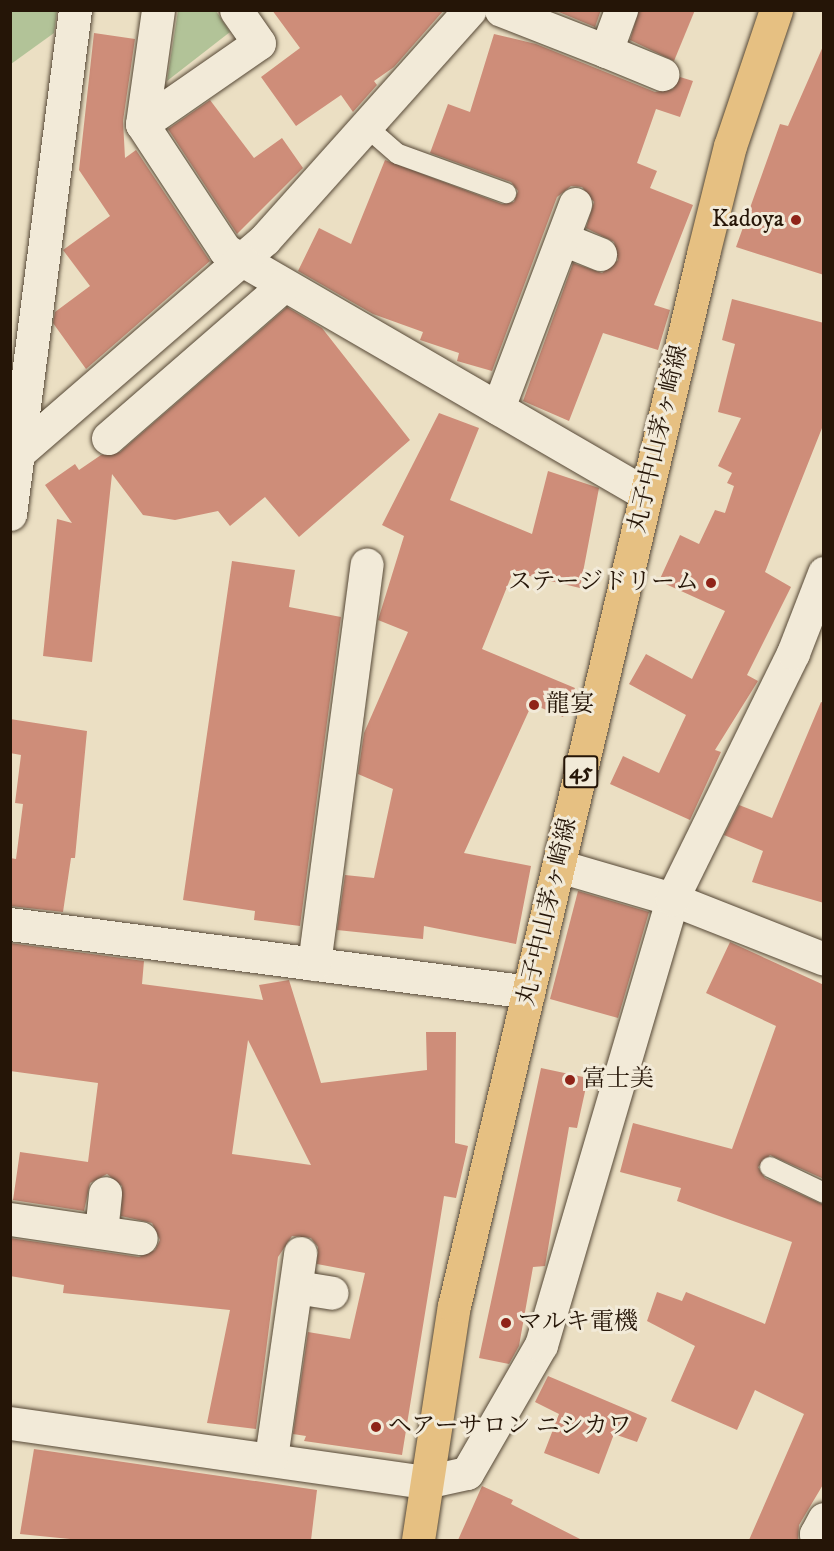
<!DOCTYPE html>
<html>
<head>
<meta charset="utf-8">
<style>
  body { margin:0 }
  #map { position:relative; width:834px; height:1551px; overflow:hidden; background:#ebdfc3; font-family:"IM FELL DW Pica","Noto Serif JP",serif }
  div>[style] { position:absolute }
  .green>* { inset:0; background:#b2c398 }
  .building>* { inset:0; background:#ce8d79 }
  .roads { filter:drop-shadow(0 0 2px #564836) drop-shadow(0 0 2px #564836) }
  .service>* { height:20px; margin:-10px; padding:0 10px; transform-origin:10px; border-radius:10px; background:#f2ead8 }
  .minor>* { height:33px; margin:-16.5px; padding:0 16.5px; transform-origin:16.5px; border-radius:16.5px; background:#f2ead8 }
  .primary>* { height:33px; margin:-16.5px; padding:0 16.5px; transform-origin:16.5px; border-radius:16.5px; background:#e6c082 }
  .dots>* { width:16px; height:16px; translate:-50% -50%; box-sizing:border-box; border:3px solid #f2ead8; border-radius:50% }
  span { translate:-50% -50%; white-space:nowrap; text-align:center; line-height:1.15; -webkit-text-stroke:6px #f2ead8; paint-order:stroke }
  .shield-label span { padding:2px 4px; background:#f2ead8; border:2px solid; border-radius:4px; -webkit-text-stroke-width:0 }
  .shield-label { font-size:22px; color:#251507; font-weight:700 }
  .poi-label { font-size:24px; color:#251507 }
  .right { translate:-100% -50%; text-align:right }
  .left { translate:0 -50%; text-align:left }
  .street-label { font-size:24px; color:#251507 }
  .frame { position:absolute; inset:0; border:12px solid #251507; pointer-events:none }
</style>
</head>
<body>
<div id="map">
  <div class="green">
    <div style="clip-path:polygon(11px 10px,57px 11px,54px 33px,11px 64px)"></div>
    <div style="clip-path:polygon(178px 11px,216px 11px,230px 32px,167px 81px)"></div>
  </div>
  <div class="building">
    <div style="clip-path:polygon(272px 10px,444px 10px,394px 67px,374px 81px,377px 85px,353px 112px,341px 95px,296px 126px,261px 77px,300px 48px)"></div>
    <div style="clip-path:polygon(554px 10px,601px 10px,595px 27px)"></div>
    <div style="clip-path:polygon(639px 10px,695px 10px,674px 61px,630px 40px)"></div>
    <div style="clip-path:polygon(94px 33px,135px 39px,123px 121px,125px 158px,136px 150px,210px 261px,86px 369px,53px 323px,55px 312px,90px 286px,63px 250px,110px 216px,79px 170px)"></div>
    <div style="clip-path:polygon(494px 34px,536px 44px,655px 92px,673px 89px,680px 77px,693px 81px,680px 117px,656px 109px,637px 163px,657px 171px,650px 188px,693px 205px,654px 305px,670px 310px,658px 350px,603px 333px,569px 421px,523px 401px,573px 263px,602px 273px,618px 260px,614px 242px,586px 228px,594px 202px,582px 187px,571px 186px,557px 197px,492px 371px,457px 361px,459px 353px,420px 340px,423px 332px,373px 314px,298px 271px,319px 228px,351px 244px,385px 160px,502px 204px,514px 202px,518px 191px,511px 182px,430px 153px,448px 104px,470px 112px)"></div>
    <div style="clip-path:polygon(824px 44px,824px 275px,736px 247px,780px 124px,788px 126px)"></div>
    <div style="clip-path:polygon(210px 100px,254px 158px,282px 138px,303px 168px,237px 234px,168px 129px)"></div>
    <div style="clip-path:polygon(732px 299px,824px 323px,824px 423px,765px 572px,791px 587px,747px 675px,758px 681px,715px 750px,721px 752px,690px 820px,610px 784px,623px 756px,659px 773px,686px 715px,629px 684px,646px 654px,692px 679px,725px 611px,659px 581px,680px 535px,699px 544px,715px 510px,725px 513px,734px 486px,727px 483px,732px 473px,718px 466px,741px 418px,718px 412px,735px 344px,722px 340px)"></div>
    <div style="clip-path:polygon(287px 307px,322px 328px,410px 440px,299px 537px,265px 497px,230px 526px,218px 511px,175px 520px,143px 515px,112px 474px,92px 662px,43px 656px,57px 519px,72px 523px,45px 485px,75px 464px,79px 470px,101px 455px,120px 452px)"></div>
    <div style="clip-path:polygon(439px 413px,479px 428px,450px 500px,532px 534px,548px 471px,599px 488px,580px 588px,513px 572px,482px 649px,575px 688px,563px 717px,532px 704px,464px 853px,531px 866px,516px 944px,424px 926px,423px 939px,337px 930px,345px 875px,374px 878px,393px 789px,358px 774px,364px 733px,408px 632px,378px 620px,404px 536px,382px 525px)"></div>
    <div style="clip-path:polygon(232px 561px,295px 570px,289px 607px,341px 617px,300px 926px,254px 920px,255px 911px,183px 900px)"></div>
    <div style="clip-path:polygon(821px 702px,824px 703px,824px 903px,752px 882px,763px 851px,724px 835px,739px 805px,772px 818px)"></div>
    <div style="clip-path:polygon(10px 719px,87px 731px,75px 858px,71px 858px,63px 912px,10px 906px,10px 858px,16px 859px,23px 804px,15px 803px,21px 755px,10px 753px)"></div>
    <div style="clip-path:polygon(578px 891px,649px 912px,618px 1018px,550px 999px)"></div>
    <div style="clip-path:polygon(730px 942px,824px 985px,824px 1179px,770px 1155px,758px 1167px,765px 1178px,824px 1205px,824px 1483px,799px 1525px,798px 1540px,749px 1540px,804px 1414px,755px 1390px,737px 1430px,671px 1401px,695px 1346px,647px 1321px,657px 1292px,682px 1301px,686px 1292px,765px 1324px,792px 1242px,677px 1201px,681px 1188px,620px 1172px,633px 1123px,732px 1149px,776px 1026px,706px 993px)"></div>
    <div style="clip-path:polygon(evenodd,10px 943px,144px 961px,142px 984px,263px 1000px,259px 985px,289px 980px,321px 1083px,427px 1070px,426px 1032px,456px 1032px,455px 1143px,468px 1146px,456px 1198px,444px 1196px,402px 1455px,304px 1441px,306px 1436px,293px 1434px,308px 1332px,350px 1339px,365px 1273px,317px 1264px,318px 1247px,311px 1238px,292px 1236px,278px 1257px,256px 1429px,207px 1423px,230px 1310px,63px 1293px,64px 1285px,10px 1276px,10px 1238px,139px 1257px,155px 1250px,160px 1240px,152px 1223px,121px 1216px,122px 1186px,107px 1174px,90px 1183px,84px 1211px,13px 1200px,20px 1152px,88px 1162px,98px 1083px,10px 1071px,10px 943px,248px 1040px,311px 1165px,232px 1154px,248px 1040px)"></div>
    <div style="clip-path:polygon(541px 1068px,588px 1078px,577px 1128px,569px 1127px,545px 1266px,533px 1267px,519px 1346px,509px 1364px,479px 1358px)"></div>
    <div style="clip-path:polygon(548px 1376px,647px 1418px,637px 1442px,614px 1434px,599px 1474px,544px 1453px,559px 1414px,535px 1402px)"></div>
    <div style="clip-path:polygon(34px 1449px,317px 1490px,311px 1540px,80px 1540px,20px 1534px)"></div>
    <div style="clip-path:polygon(482px 1486px,513px 1500px,511px 1504px,582px 1540px,458px 1540px)"></div>
  </div>
  <div class="roads">
    <div class="service">
      <div style="left:369px;top:129px;width:38px;rotate:41deg"></div>
      <div style="left:398px;top:154px;width:115px;rotate:19.9deg"></div>
      <div style="left:770px;top:1167px;width:60px;rotate:25.7deg"></div>
    </div>
    <div class="minor">
      <div style="left:158px;top:10px;width:115px;rotate:98deg"></div>
      <div style="left:142px;top:124px;width:151px;rotate:56.6deg"></div>
      <div style="left:225px;top:250px;width:485px;rotate:30.1deg"></div>
      <div style="left:501px;top:10px;width:113px;rotate:21.3deg"></div>
      <div style="left:606px;top:51px;width:44px;rotate:-69.9deg"></div>
      <div style="left:606px;top:51px;width:61px;rotate:22.3deg"></div>
      <div style="left:142px;top:124px;width:142px;rotate:-34.7deg"></div>
      <div style="left:259px;top:43px;width:40px;rotate:-124.9deg"></div>
      <div style="left:563px;top:239px;width:40px;rotate:22deg"></div>
      <div style="left:498px;top:408px;width:218px;rotate:-69.3deg"></div>
      <div style="left:108px;top:438px;width:233px;rotate:-41deg"></div>
      <div style="left:10px;top:460px;width:337px;rotate:-40.9deg"></div>
      <div style="left:265px;top:239px;width:307px;rotate:-48.2deg"></div>
      <div style="left:10px;top:514px;width:508px;rotate:-82.65deg"></div>
      <div style="left:559px;top:866px;width:118px;rotate:16.3deg"></div>
      <div style="left:672px;top:899px;width:163px;rotate:21.5deg"></div>
      <div style="left:10px;top:924px;width:523px;rotate:7.46deg"></div>
      <div style="left:314px;top:964px;width:403px;rotate:-82.5deg"></div>
      <div style="left:10px;top:1219px;width:132px;rotate:8.3deg"></div>
      <div style="left:101px;top:1232px;width:39px;rotate:-84deg"></div>
      <div style="left:296px;top:1287px;width:36px;rotate:9deg"></div>
      <div style="left:10px;top:1423px;width:420px;rotate:8.1deg"></div>
      <div style="left:426px;top:1482px;width:42px;rotate:-12.4deg"></div>
      <div style="left:467px;top:1473px;width:148px;rotate:-60deg"></div>
      <div style="left:541px;top:1345px;width:465px;rotate:-73.6deg"></div>
      <div style="left:672px;top:899px;width:274px;rotate:-63.8deg"></div>
      <div style="left:793px;top:653px;width:86px;rotate:-68.8deg"></div>
      <div style="left:271px;top:1458px;width:207px;rotate:-81.9deg"></div>
      <div style="left:824px;top:1519px;width:17px;rotate:118deg"></div>
      <div style="left:816px;top:1534px;width:9px;rotate:32deg"></div>
    </div>
    <div class="primary">
      <div style="left:418px;top:1540px;width:237px;rotate:-81.3deg"></div>
      <div style="left:454px;top:1306px;width:1081px;rotate:-76.68deg"></div>
      <div style="left:703px;top:254px;width:111px;rotate:-76deg"></div>
      <div style="left:730px;top:146px;width:144px;rotate:-71.3deg"></div>
    </div>
  </div>
  <div class="dots">
    <div style="left:796px;top:220px;background:#8f2418"></div>
    <div style="left:711px;top:583px;background:#8f2418"></div>
    <div style="left:534px;top:705px;background:#8f2418"></div>
    <div style="left:570px;top:1080px;background:#8f2418"></div>
    <div style="left:506px;top:1323px;background:#8f2418"></div>
    <div style="left:376px;top:1427px;background:#8f2418"></div>
  </div>
  <div class="shield-label">
    <span style="left:581px;top:772px">45</span>
  </div>
  <div class="poi-label">
    <span class="right" style="left:784px;top:220px">Kadoya</span>
    <span class="right" style="left:699px;top:583px">ステージドリーム</span>
    <span class="left" style="left:546px;top:705px">龍宴</span>
    <span class="left" style="left:582px;top:1080px">富士美</span>
    <span class="left" style="left:518px;top:1323px">マルキ電機</span>
    <span class="left" style="left:388px;top:1427px">ヘアーサロン ニシカワ</span>
  </div>
  <div class="street-label">
    <span style="left:659px;top:439px;rotate:-77deg">丸子中山茅ヶ崎線</span>
    <span style="left:548px;top:912px;rotate:-77deg">丸子中山茅ヶ崎線</span>
  </div>
  <div class="frame"></div>
</div>
</body>
</html>
